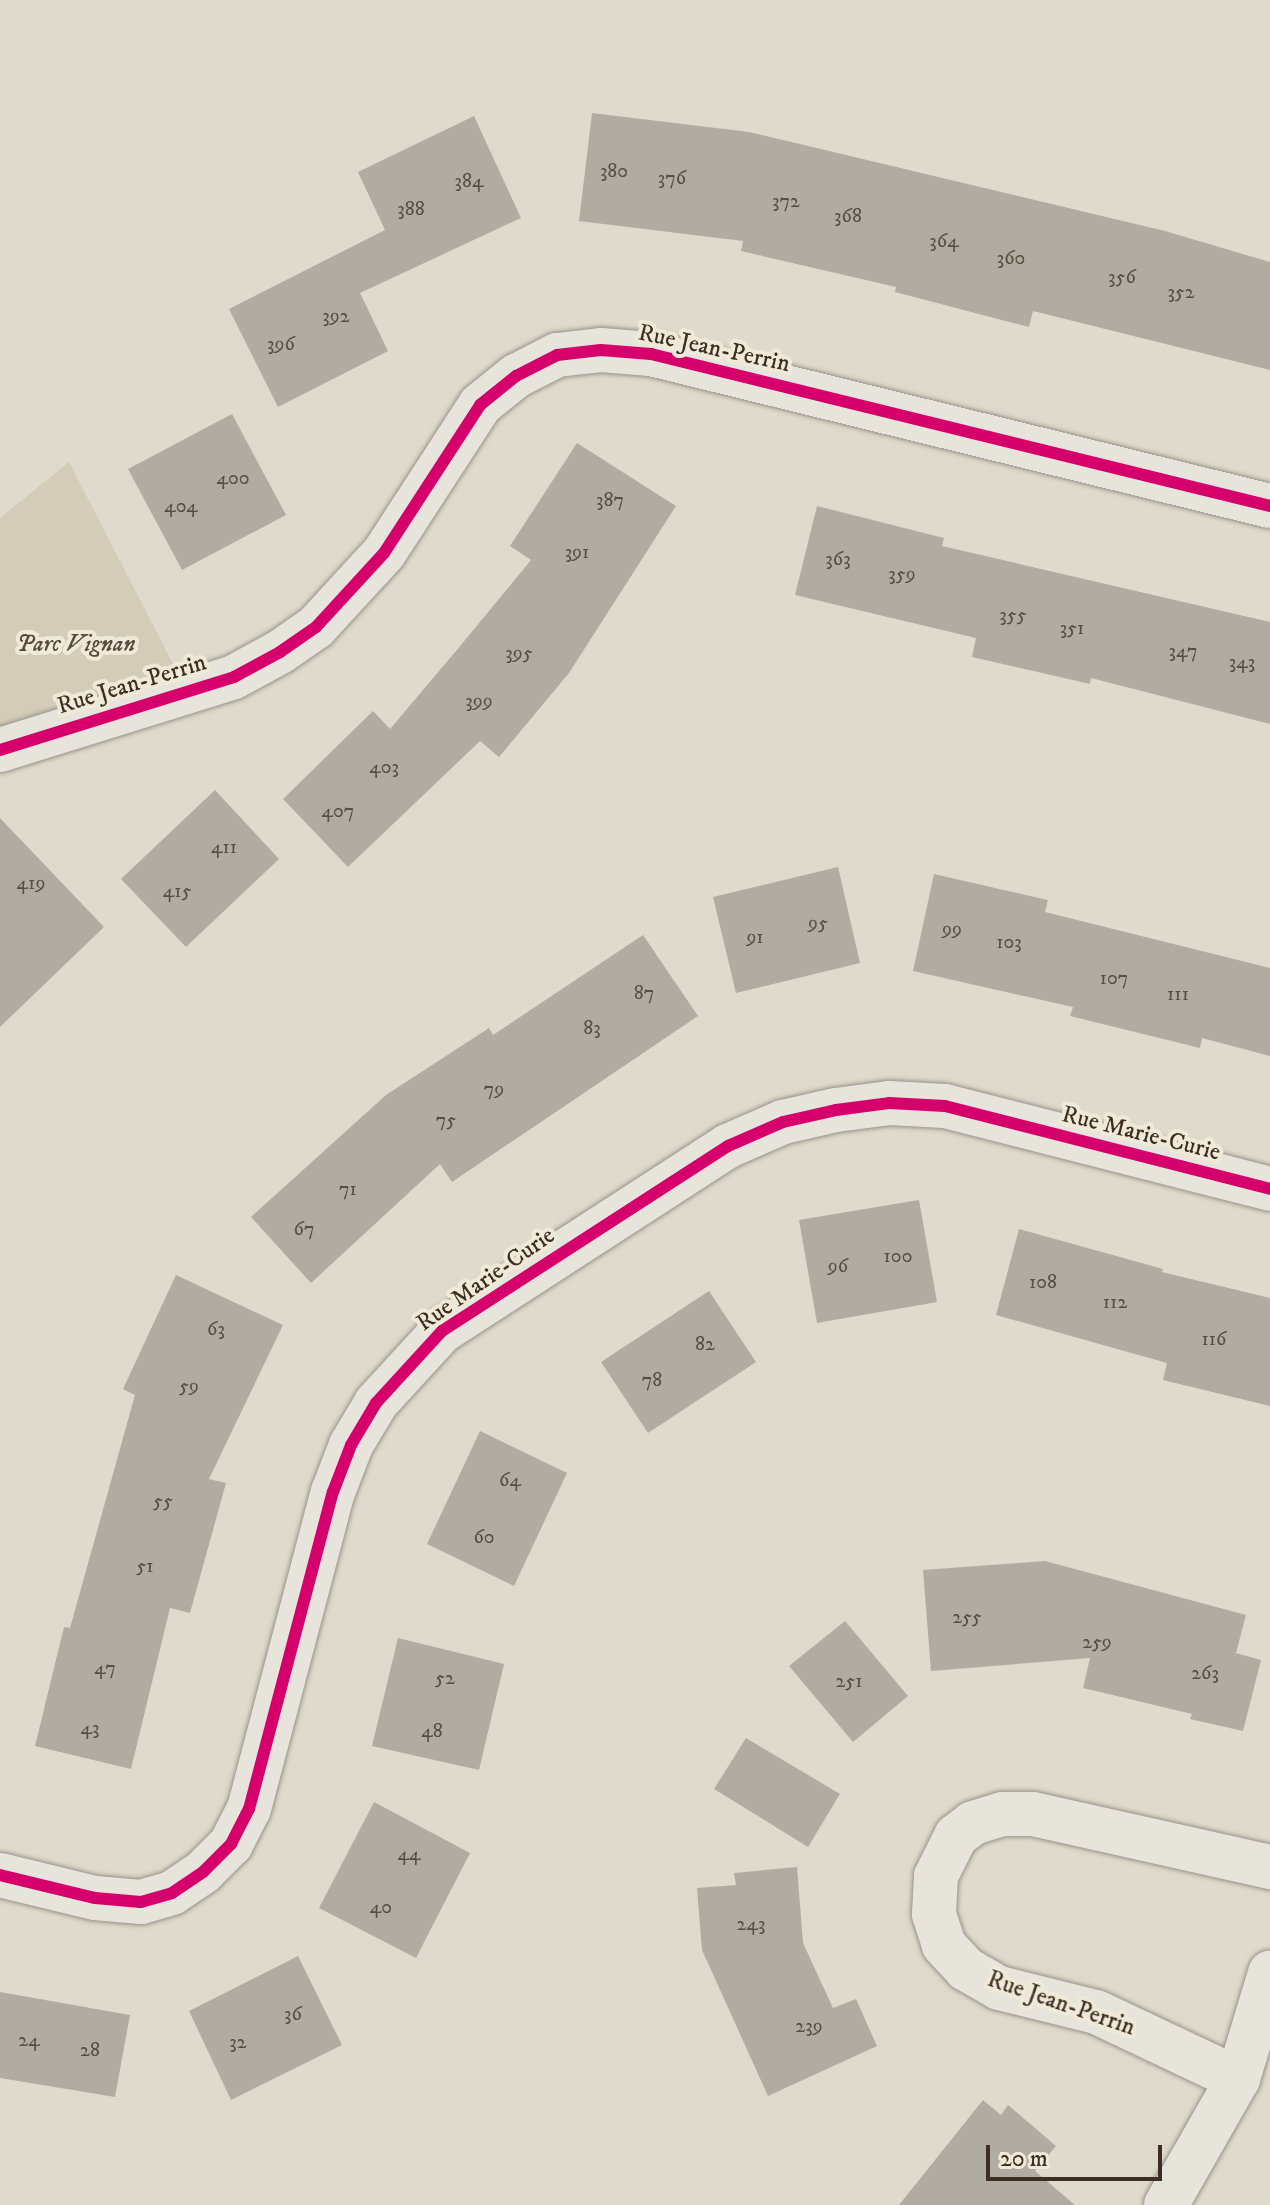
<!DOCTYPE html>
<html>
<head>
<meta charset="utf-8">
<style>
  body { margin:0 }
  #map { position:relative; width:1270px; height:2205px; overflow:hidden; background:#dfdacb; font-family:"IM FELL DW Pica",serif }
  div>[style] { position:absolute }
  .green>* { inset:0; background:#d3ccb8 }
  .building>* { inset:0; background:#b1aca2 }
  .roads { filter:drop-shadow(0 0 2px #98938a) drop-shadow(0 0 2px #98938a) }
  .street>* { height:44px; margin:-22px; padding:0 22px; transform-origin:22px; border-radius:22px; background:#e7e4dc }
  .cycleway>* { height:12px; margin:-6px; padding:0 6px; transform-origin:6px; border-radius:6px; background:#d6006c }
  span { translate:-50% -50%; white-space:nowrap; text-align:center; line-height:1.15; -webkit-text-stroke:8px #efead8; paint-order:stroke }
  .number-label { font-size:20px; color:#594e43 }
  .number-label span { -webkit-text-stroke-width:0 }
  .street-label { font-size:24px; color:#3c2e23 }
  .park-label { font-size:24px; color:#584b3e; font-style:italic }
  .scale { position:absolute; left:986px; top:2145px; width:176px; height:36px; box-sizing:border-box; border:4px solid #3c2e23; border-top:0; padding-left:10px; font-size:24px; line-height:28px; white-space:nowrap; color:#3c2e23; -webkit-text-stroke:6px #efead8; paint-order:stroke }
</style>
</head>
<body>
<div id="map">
  <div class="green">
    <div style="clip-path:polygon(69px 462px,187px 691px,0 750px,0 518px)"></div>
  </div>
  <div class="building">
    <div style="clip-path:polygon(592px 113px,749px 132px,1165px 231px,1270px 262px,1270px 370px,1033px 311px,1029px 327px,895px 292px,896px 287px,741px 251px,743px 241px,579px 221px)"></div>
    <div style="clip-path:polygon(474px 116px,521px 218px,360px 293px,388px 351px,278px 407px,229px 309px,385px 230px,358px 172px)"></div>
    <div style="clip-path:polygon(232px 414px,286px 515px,182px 570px,128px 469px)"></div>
    <div style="clip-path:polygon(577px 443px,676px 506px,569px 673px,499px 757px,480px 741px,348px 867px,283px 799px,373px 711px,390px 729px,461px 645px,531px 560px,510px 546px)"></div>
    <div style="clip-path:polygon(817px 506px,944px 538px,942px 546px,1270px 622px,1270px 724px,1091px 678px,1090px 684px,972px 657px,976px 638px,795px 595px)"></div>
    <div style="clip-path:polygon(215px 790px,279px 859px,186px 947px,121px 879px)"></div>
    <div style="clip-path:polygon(0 818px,104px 927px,0 1027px)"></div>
    <div style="clip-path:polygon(838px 867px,860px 963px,736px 993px,713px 897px)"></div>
    <div style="clip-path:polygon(934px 874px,1048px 900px,1045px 912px,1270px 968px,1270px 1056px,1202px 1038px,1200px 1048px,1070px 1016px,1073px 1007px,913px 971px)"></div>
    <div style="clip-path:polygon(643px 935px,698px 1016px,452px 1182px,440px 1164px,311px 1283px,251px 1217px,386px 1095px,489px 1028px,493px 1035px)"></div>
    <div style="clip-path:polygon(919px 1200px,937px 1302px,817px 1323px,799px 1220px)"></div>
    <div style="clip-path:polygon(1019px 1229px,1163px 1269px,1162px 1272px,1270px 1298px,1270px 1406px,1163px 1380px,1167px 1363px,996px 1315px)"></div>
    <div style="clip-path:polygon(176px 1275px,283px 1325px,209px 1479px,226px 1483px,190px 1613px,170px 1608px,131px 1769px,35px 1746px,64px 1627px,70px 1628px,135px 1395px,123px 1389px)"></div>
    <div style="clip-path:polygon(709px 1291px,756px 1362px,648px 1433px,601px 1362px)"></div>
    <div style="clip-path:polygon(480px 1431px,567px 1473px,514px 1586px,427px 1544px)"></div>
    <div style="clip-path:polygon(1045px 1561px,1246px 1615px,1236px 1653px,1261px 1660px,1243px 1731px,1190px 1719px,1192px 1714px,1083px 1688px,1090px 1658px,931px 1671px,923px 1570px)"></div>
    <div style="clip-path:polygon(845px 1621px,908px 1696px,853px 1742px,789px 1666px)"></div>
    <div style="clip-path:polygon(398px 1638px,504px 1664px,479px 1770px,372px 1746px)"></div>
    <div style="clip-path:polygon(746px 1738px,840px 1794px,808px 1847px,714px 1789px)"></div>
    <div style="clip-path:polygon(374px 1802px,470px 1853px,416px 1958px,319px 1908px)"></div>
    <div style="clip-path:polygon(797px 1867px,803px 1943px,833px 2008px,856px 1999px,877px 2046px,768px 2096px,702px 1950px,697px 1888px,736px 1885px,734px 1873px)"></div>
    <div style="clip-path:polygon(298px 1956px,342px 2045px,231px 2100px,189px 2011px)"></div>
    <div style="clip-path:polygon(0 1992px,130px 2015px,115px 2097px,0 2078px)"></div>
    <div style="clip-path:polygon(983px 2100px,1001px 2115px,1008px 2105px,1056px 2146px,1035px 2171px,1075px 2205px,899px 2205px)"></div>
  </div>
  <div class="roads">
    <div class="street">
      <div style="left:0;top:750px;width:245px;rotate:-17.3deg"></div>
      <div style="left:234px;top:677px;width:52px;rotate:-28.5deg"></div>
      <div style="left:280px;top:652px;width:44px;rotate:-34.8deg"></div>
      <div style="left:316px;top:627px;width:100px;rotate:-47.4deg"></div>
      <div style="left:384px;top:553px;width:176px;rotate:-57deg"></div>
      <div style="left:480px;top:405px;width:46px;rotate:-38.9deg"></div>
      <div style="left:516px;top:376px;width:46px;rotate:-27.1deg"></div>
      <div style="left:557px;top:355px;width:44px;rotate:-6.5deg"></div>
      <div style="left:601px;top:350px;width:50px;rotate:4.6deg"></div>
      <div style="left:651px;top:354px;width:637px;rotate:13.8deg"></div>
      <div style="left:0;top:1875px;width:98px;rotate:13.6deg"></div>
      <div style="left:95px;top:1898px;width:46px;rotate:5deg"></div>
      <div style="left:141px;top:1902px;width:32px;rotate:-16deg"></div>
      <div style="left:172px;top:1893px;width:37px;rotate:-34deg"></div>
      <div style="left:203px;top:1872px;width:40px;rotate:-45deg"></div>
      <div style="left:231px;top:1844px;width:39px;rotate:-63deg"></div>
      <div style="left:249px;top:1809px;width:328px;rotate:-75.2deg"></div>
      <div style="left:333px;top:1492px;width:50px;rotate:-69deg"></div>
      <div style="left:351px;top:1445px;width:49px;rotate:-59.2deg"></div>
      <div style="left:376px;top:1403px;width:98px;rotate:-47.5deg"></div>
      <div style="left:442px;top:1331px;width:341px;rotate:-32.9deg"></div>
      <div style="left:728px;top:1146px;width:60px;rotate:-23.6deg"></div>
      <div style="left:783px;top:1122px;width:54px;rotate:-12.8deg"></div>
      <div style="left:836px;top:1110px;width:53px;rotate:-7.5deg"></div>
      <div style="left:889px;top:1103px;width:56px;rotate:3.1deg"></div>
      <div style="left:945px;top:1106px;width:335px;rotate:14.3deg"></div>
      <div style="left:1238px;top:2079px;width:157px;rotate:-154.7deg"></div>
      <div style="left:1096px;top:2012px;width:100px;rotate:-166.1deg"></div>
      <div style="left:999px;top:1988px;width:38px;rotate:-150deg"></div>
      <div style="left:966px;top:1969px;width:33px;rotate:-133deg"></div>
      <div style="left:944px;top:1945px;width:33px;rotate:-108deg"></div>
      <div style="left:934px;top:1914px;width:38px;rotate:-87deg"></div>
      <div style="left:936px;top:1876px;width:45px;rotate:-63.4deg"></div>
      <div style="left:956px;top:1836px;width:21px;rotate:-37deg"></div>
      <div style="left:973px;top:1823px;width:30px;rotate:-17deg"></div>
      <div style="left:1002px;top:1814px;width:31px"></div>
      <div style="left:1033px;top:1814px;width:243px;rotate:12.6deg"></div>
      <div style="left:1166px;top:2205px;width:145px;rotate:-60.3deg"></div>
      <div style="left:1238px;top:2079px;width:111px;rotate:-73.2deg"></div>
    </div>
  </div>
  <div class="cycleway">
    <div style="left:0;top:750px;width:245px;rotate:-17.3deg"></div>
    <div style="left:234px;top:677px;width:52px;rotate:-28.5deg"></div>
    <div style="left:280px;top:652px;width:44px;rotate:-34.8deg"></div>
    <div style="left:316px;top:627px;width:100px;rotate:-47.4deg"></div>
    <div style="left:384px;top:553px;width:176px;rotate:-57deg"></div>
    <div style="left:480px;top:405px;width:46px;rotate:-38.9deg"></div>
    <div style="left:516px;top:376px;width:46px;rotate:-27.1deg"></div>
    <div style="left:557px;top:355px;width:44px;rotate:-6.5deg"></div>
    <div style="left:601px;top:350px;width:50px;rotate:4.6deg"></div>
    <div style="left:651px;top:354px;width:637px;rotate:13.8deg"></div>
    <div style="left:0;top:1875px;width:98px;rotate:13.6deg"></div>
    <div style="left:95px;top:1898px;width:46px;rotate:5deg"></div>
    <div style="left:141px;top:1902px;width:32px;rotate:-16deg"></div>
    <div style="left:172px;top:1893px;width:37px;rotate:-34deg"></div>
    <div style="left:203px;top:1872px;width:40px;rotate:-45deg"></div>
    <div style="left:231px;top:1844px;width:39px;rotate:-63deg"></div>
    <div style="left:249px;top:1809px;width:328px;rotate:-75.2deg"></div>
    <div style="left:333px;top:1492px;width:50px;rotate:-69deg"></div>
    <div style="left:351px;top:1445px;width:49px;rotate:-59.2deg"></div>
    <div style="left:376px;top:1403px;width:98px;rotate:-47.5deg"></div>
    <div style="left:442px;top:1331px;width:341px;rotate:-32.9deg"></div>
    <div style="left:728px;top:1146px;width:60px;rotate:-23.6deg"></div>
    <div style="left:783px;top:1122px;width:54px;rotate:-12.8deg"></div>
    <div style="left:836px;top:1110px;width:53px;rotate:-7.5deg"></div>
    <div style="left:889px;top:1103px;width:56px;rotate:3.1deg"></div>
    <div style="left:945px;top:1106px;width:335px;rotate:14.3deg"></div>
  </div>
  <div class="number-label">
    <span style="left:614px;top:171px">380</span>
    <span style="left:672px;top:178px">376</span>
    <span style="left:469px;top:181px">384</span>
    <span style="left:786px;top:201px">372</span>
    <span style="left:411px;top:209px">388</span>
    <span style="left:848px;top:216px">368</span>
    <span style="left:944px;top:241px">364</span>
    <span style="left:1011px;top:258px">360</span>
    <span style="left:1122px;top:277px">356</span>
    <span style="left:1181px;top:292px">352</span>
    <span style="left:336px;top:316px">392</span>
    <span style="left:281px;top:344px">396</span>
    <span style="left:233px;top:478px">400</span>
    <span style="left:610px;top:500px">387</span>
    <span style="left:181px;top:506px">404</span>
    <span style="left:577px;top:552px">391</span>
    <span style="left:838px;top:559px">363</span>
    <span style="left:902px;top:574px">359</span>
    <span style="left:1013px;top:615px">355</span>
    <span style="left:1072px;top:628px">351</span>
    <span style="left:1183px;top:651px">347</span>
    <span style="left:519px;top:653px">395</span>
    <span style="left:1242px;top:662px">343</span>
    <span style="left:479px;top:701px">399</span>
    <span style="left:384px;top:767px">403</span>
    <span style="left:338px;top:811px">407</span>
    <span style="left:224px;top:847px">411</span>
    <span style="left:31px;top:883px">419</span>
    <span style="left:177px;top:891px">415</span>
    <span style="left:818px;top:923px">95</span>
    <span style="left:952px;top:929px">99</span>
    <span style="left:755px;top:937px">91</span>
    <span style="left:1009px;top:942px">103</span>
    <span style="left:1114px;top:978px">107</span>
    <span style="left:644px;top:993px">87</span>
    <span style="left:1178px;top:994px">111</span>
    <span style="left:592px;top:1028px">83</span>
    <span style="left:494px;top:1089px">79</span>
    <span style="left:446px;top:1120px">75</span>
    <span style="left:348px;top:1189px">71</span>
    <span style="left:304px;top:1229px">67</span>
    <span style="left:898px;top:1256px">100</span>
    <span style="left:838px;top:1266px">96</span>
    <span style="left:1043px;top:1282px">108</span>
    <span style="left:1115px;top:1302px">112</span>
    <span style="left:216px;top:1329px">63</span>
    <span style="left:1214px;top:1339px">116</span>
    <span style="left:705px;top:1344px">82</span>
    <span style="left:652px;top:1380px">78</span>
    <span style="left:189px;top:1386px">59</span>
    <span style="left:510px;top:1480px">64</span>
    <span style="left:163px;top:1501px">55</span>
    <span style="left:484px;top:1537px">60</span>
    <span style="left:145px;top:1566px">51</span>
    <span style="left:967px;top:1617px">255</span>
    <span style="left:1097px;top:1642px">259</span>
    <span style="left:105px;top:1668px">47</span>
    <span style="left:1205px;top:1673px">263</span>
    <span style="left:445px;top:1678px">52</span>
    <span style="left:849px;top:1681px">251</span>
    <span style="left:90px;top:1728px">43</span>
    <span style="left:432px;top:1731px">48</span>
    <span style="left:409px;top:1854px">44</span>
    <span style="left:381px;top:1907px">40</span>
    <span style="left:751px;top:1924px">243</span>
    <span style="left:293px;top:2014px">36</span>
    <span style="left:809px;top:2026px">239</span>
    <span style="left:29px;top:2040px">24</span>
    <span style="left:238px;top:2042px">32</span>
    <span style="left:90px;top:2050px">28</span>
  </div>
  <div class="street-label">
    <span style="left:714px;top:349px;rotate:12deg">Rue Jean-Perrin</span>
    <span style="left:132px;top:685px;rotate:-17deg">Rue Jean-Perrin</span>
    <span style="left:1141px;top:1134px;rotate:14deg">Rue Marie-Curie</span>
    <span style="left:486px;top:1280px;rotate:-35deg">Rue Marie-Curie</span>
    <span style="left:1061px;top:2004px;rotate:19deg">Rue Jean-Perrin</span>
  </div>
  <div class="park-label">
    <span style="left:76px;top:645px">Parc Vignan</span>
  </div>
  <div class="scale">20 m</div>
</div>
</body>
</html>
